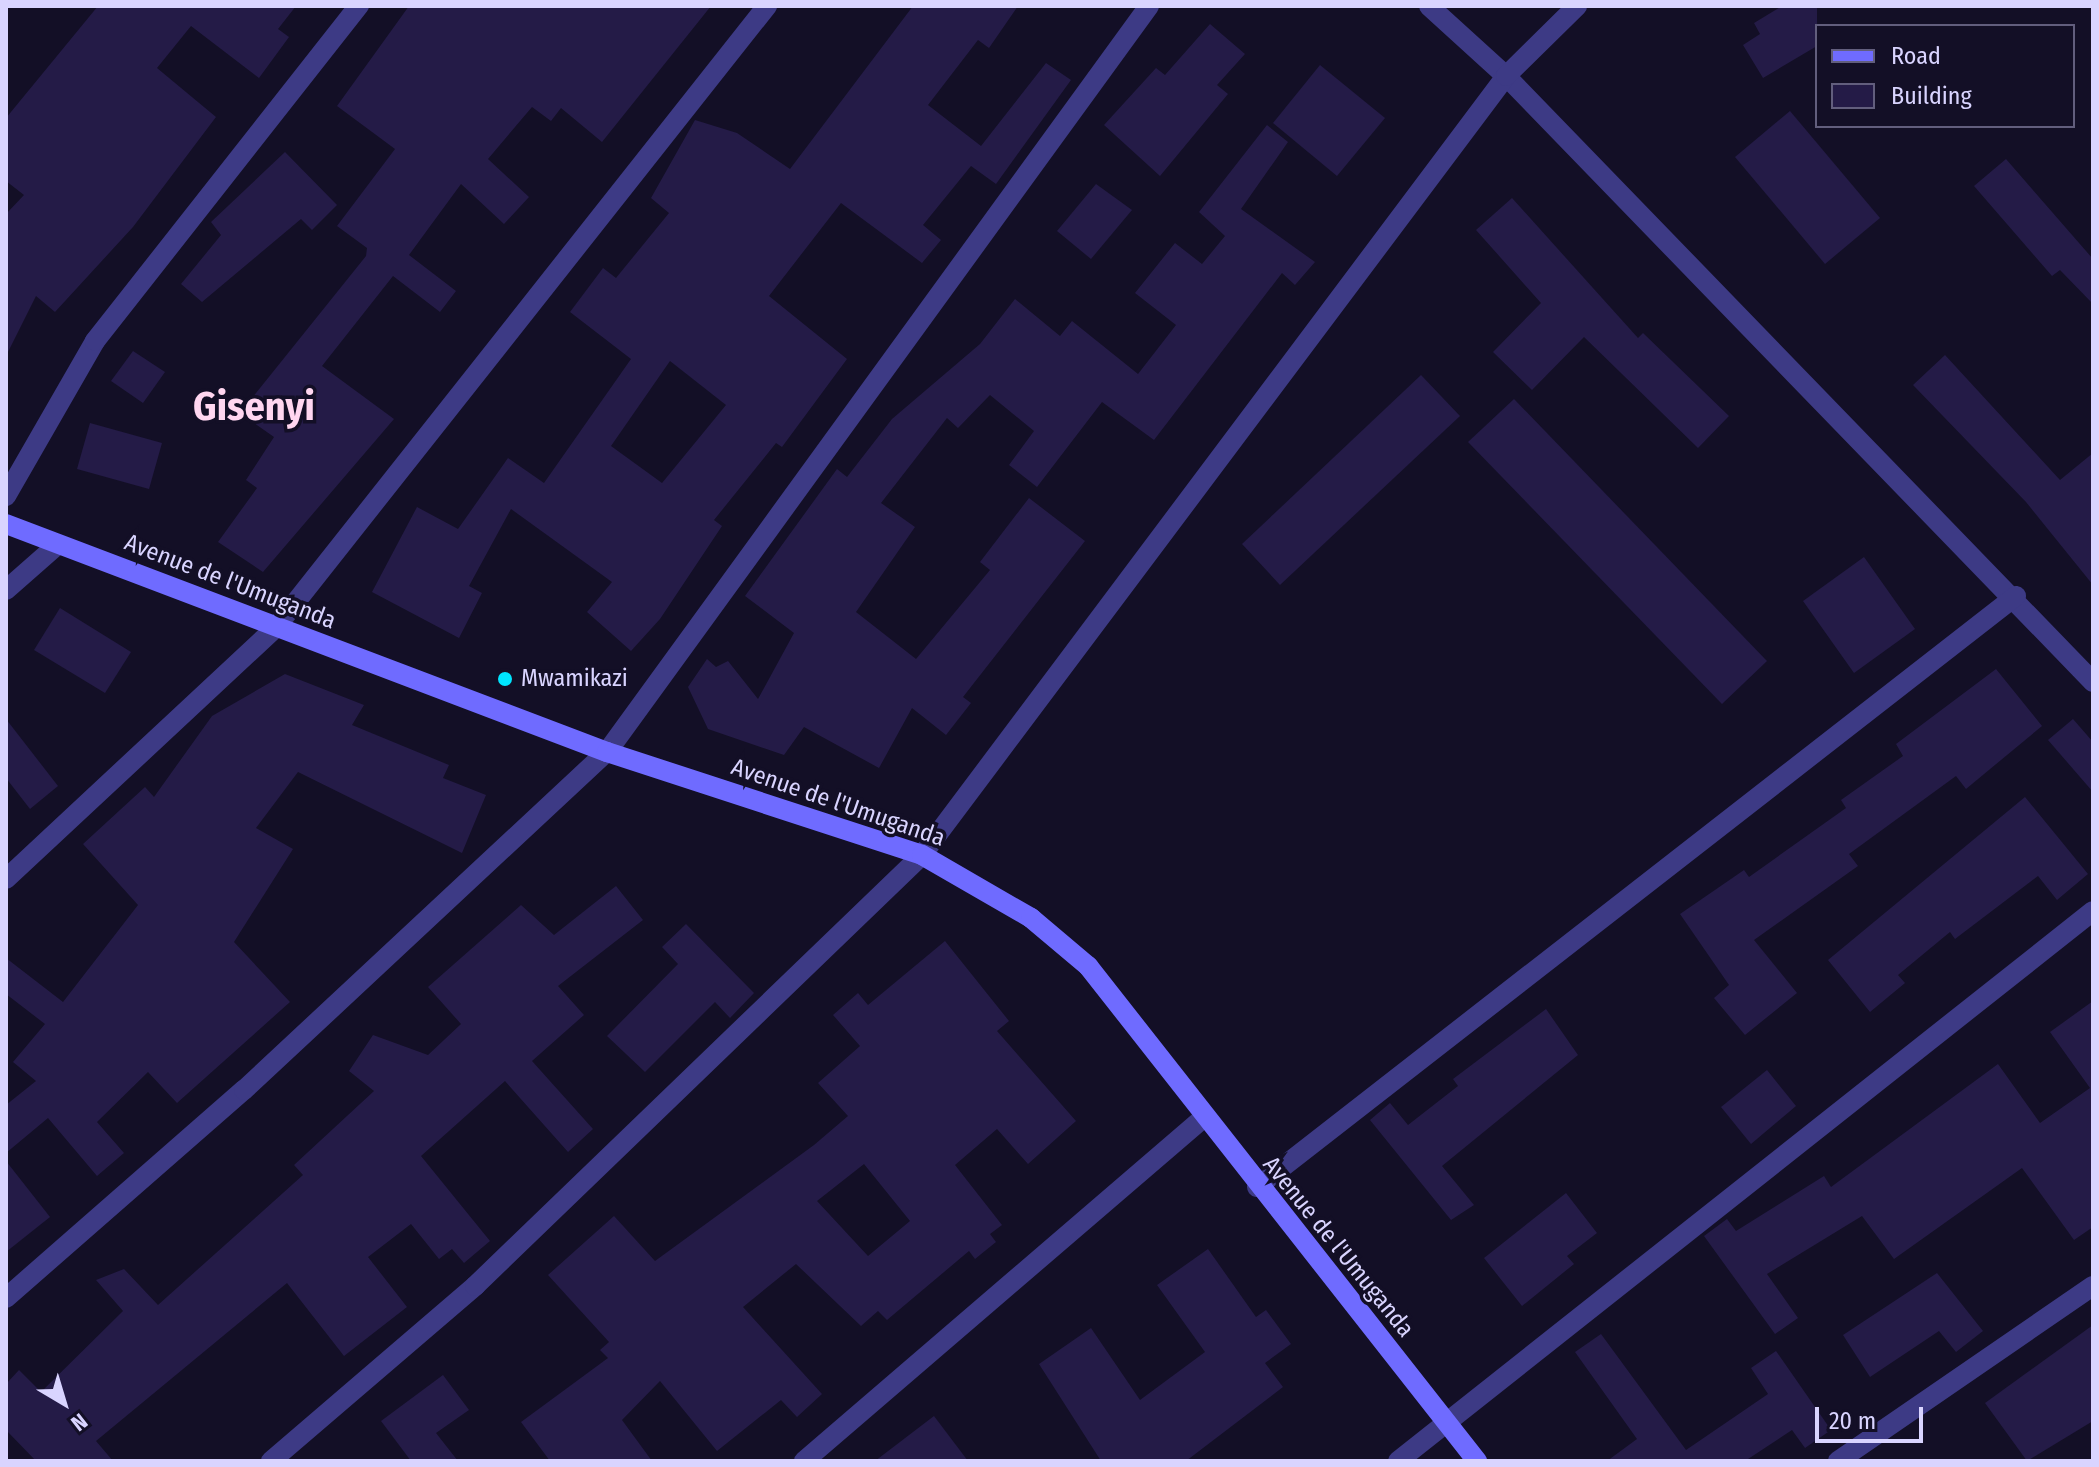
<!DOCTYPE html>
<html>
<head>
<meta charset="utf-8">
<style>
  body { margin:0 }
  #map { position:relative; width:2099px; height:1467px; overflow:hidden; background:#130f26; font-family:"Fira Sans Condensed",sans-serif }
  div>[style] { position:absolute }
  .building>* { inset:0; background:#241b47 }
  .street>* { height:20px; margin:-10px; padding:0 10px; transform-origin:10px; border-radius:10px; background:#3d3a85 }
  .secondary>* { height:20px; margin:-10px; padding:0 10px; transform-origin:10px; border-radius:10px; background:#6f6bff }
  .dots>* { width:22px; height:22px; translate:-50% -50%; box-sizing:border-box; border:4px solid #130f26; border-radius:50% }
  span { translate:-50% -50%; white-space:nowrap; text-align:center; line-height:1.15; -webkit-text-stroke:7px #130f26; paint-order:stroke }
  .street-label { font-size:24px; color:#d9d4ff }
  .poi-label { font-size:24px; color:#d9d4ff }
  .left { translate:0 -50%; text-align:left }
  .town-label { font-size:40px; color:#ffd6f0; font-weight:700 }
  .frame { position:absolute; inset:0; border:8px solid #d9d4ff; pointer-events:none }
  .legend { position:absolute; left:1815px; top:24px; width:260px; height:104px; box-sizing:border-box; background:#130f26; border:2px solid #625e7d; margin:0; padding:10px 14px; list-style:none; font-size:24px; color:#d9d4ff }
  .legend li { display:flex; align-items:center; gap:16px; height:40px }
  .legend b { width:40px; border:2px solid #625e7d }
  .north { position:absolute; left:24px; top:1363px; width:80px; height:80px; -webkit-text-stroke:6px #130f26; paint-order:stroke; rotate:142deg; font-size:22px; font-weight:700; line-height:32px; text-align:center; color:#d9d4ff }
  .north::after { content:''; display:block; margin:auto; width:28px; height:36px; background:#d9d4ff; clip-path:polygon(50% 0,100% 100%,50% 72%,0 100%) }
  .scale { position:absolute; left:1815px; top:1407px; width:108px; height:36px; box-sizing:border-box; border:4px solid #d9d4ff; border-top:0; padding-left:10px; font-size:24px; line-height:28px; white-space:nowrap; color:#d9d4ff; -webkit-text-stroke:6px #130f26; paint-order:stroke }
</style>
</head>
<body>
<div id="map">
  <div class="building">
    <div style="clip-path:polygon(98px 6px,296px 6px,278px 29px,289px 37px,259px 78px,191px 26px,157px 68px,216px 117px,133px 227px,55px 312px,36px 296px,6px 356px,6px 214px,24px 195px,6px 181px,6px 118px)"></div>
    <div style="clip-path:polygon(409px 6px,711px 6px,602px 142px,561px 108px,551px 121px,532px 107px,488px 159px,529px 197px,504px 224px,461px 184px,409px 255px,456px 291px,440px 312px,393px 276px,322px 366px,394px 419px,263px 572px,218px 542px,257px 488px,246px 480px,274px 437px,240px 413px,366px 256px,367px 248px,337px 226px,395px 149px,337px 106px)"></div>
    <div style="clip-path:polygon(evenodd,913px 6px,1018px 6px,989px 48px,978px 40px,928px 105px,981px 146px,1046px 63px,1071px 80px,996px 184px,971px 166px,923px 225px,941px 240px,922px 263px,841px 203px,769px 296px,847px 359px,782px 447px,776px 443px,714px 520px,722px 526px,660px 619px,631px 651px,587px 612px,612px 582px,511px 509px,469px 586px,482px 593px,459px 638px,372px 592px,417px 507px,458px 529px,508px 458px,544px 483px,631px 359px,570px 312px,603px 268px,616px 278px,669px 213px,651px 198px,695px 120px,737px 133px,790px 169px,913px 6px,670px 361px,726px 405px,662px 483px,611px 446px,670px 361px)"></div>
    <div style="clip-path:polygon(1782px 6px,1817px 6px,1817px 46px,1763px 78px,1743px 45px,1760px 34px,1754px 23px)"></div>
    <div style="clip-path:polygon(1210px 24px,1245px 54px,1217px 85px,1228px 94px,1160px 176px,1104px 125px,1156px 68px,1165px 75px)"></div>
    <div style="clip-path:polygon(1320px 65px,1385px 118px,1337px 176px,1273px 123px)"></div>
    <div style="clip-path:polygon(1790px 111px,1880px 218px,1825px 264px,1735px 157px)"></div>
    <div style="clip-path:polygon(1267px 125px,1288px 142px,1241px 209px,1315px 262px,1295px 285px,1282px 273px,1154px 440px,1102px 402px,1037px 487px,1009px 465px,1034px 431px,990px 395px,958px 428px,947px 418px,881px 503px,915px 527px,856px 612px,916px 659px,990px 570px,980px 562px,1029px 498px,1085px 541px,963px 697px,971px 703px,946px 735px,912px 708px,879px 768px,804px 727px,784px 755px,708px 729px,688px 687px,707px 659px,716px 667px,728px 661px,758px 699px,794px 633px,745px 596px,837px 469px,847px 477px,892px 419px,980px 344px,1015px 299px,1060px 336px,1072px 321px,1138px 374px,1176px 325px,1135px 293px,1175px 243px,1202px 264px,1225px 236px,1199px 212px)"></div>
    <div style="clip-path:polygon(285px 152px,337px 205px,312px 230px,301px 219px,202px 302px,181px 284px,221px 235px,211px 222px)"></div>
    <div style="clip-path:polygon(2006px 159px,2093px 259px,2093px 304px,2060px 270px,2052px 276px,1974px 186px)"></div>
    <div style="clip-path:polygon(1096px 184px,1132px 210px,1091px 259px,1057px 231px)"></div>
    <div style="clip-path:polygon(1512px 198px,1638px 338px,1643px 333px,1729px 416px,1698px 448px,1584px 337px,1532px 390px,1493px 352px,1541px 303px,1476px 230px)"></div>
    <div style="clip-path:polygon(133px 351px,165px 372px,143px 403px,111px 381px)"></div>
    <div style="clip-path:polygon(1945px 355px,2060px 480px,2093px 453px,2093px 585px,2026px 502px,1913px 385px)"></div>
    <div style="clip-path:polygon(1421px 375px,1460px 416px,1280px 585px,1242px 544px)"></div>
    <div style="clip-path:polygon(1514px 399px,1767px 661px,1722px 704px,1468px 442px)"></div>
    <div style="clip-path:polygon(90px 423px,162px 443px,149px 489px,77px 469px)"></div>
    <div style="clip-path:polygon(1864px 557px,1915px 629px,1854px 673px,1803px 601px)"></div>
    <div style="clip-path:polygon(60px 608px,131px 652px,105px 693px,34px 650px)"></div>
    <div style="clip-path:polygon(1996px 669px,2042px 726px,1966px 789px,1956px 776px,1849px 854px,1858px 866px,1754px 940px,1797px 993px,1745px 1035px,1714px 998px,1729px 985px,1680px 914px,1744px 870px,1749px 877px,1846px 808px,1841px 800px,1903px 756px,1896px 744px)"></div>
    <div style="clip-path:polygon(285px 674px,364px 705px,352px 725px,449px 765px,443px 778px,486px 795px,462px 853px,298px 772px,256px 828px,293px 849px,234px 942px,290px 1002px,177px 1103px,148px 1072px,97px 1122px,124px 1153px,97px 1176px,48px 1118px,6px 1153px,6px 1105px,36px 1081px,13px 1062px,45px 1024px,6px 994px,6px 958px,63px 1002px,138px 905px,83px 844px,145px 787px,154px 797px,212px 716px)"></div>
    <div style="clip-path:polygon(6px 719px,58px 786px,30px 809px,6px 778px)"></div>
    <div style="clip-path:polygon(2073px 719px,2093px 742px,2093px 792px,2048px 740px)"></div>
    <div style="clip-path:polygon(2025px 797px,2088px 874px,2057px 900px,2038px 876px,1955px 939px,1950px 932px,1898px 975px,1905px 983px,1870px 1012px,1828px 960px)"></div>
    <div style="clip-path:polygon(616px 886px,643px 920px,558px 986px,584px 1015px,532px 1061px,593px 1129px,568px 1152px,505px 1081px,421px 1156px,490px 1241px,464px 1263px,452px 1249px,439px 1259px,411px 1224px,368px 1257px,407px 1307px,344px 1356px,287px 1283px,96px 1441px,113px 1461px,36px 1461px,6px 1430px,6px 1384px,19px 1370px,41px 1392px,123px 1311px,96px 1280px,124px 1269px,158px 1305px,303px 1175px,294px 1165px,374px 1091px,349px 1071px,373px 1035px,428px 1055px,461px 1024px,428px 987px,521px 905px,554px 935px)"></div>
    <div style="clip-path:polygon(686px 924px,754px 993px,730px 1018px,715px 1002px,645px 1072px,607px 1036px,678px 964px,662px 947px)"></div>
    <div style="clip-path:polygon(evenodd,945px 941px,1009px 1021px,997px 1031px,1076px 1121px,1028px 1164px,997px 1129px,955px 1165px,1002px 1225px,990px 1234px,996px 1242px,975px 1259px,969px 1251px,887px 1320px,878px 1311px,861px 1326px,796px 1264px,743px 1307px,822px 1394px,797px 1417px,781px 1400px,717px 1451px,660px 1381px,622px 1420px,652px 1461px,550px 1461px,521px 1422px,608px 1358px,600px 1350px,609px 1342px,548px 1275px,614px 1216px,655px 1261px,814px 1145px,848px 1116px,818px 1083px,860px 1046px,833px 1015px,858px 993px,868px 1005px,945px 941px,864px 1164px,910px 1221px,868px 1256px,817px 1201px,864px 1164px)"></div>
    <div style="clip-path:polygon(2093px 1001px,2093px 1227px,2074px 1240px,2022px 1168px,1894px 1259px,1862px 1216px,1767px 1274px,1798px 1318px,1775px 1334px,1704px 1236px,1727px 1219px,1736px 1231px,1824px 1176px,1831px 1187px,1998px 1064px,2040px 1123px,2090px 1088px,2050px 1032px)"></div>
    <div style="clip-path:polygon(1546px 1009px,1578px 1055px,1442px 1166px,1474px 1205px,1451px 1220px,1370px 1120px,1390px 1103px,1408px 1125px,1458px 1086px,1453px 1079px)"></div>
    <div style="clip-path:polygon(1767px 1070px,1796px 1106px,1751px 1144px,1721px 1107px)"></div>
    <div style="clip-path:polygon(6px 1161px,50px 1217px,6px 1252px)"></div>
    <div style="clip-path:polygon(1566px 1193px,1597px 1233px,1567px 1256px,1574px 1264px,1522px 1306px,1484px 1258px)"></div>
    <div style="clip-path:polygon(1208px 1249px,1256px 1317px,1266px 1310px,1291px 1344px,1265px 1363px,1283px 1387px,1186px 1461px,1101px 1461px,1039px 1364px,1091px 1328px,1140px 1400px,1205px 1352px,1157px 1285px)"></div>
    <div style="clip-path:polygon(1937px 1273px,1983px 1331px,1956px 1352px,1939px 1331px,1870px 1377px,1843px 1335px)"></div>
    <div style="clip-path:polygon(2093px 1325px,2093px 1421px,2027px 1461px,1985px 1403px)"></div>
    <div style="clip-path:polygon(1601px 1334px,1686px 1450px,1768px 1394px,1751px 1368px,1776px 1351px,1831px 1430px,1805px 1448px,1792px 1430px,1745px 1461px,1607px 1461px,1637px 1439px,1575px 1352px)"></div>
    <div style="clip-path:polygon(443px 1375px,469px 1410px,436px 1433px,458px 1461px,411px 1461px,381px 1421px)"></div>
    <div style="clip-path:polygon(934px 1416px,968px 1461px,875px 1461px)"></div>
  </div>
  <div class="street">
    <div style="left:1429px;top:6px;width:104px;rotate:42.3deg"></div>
    <div style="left:1506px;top:76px;width:844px;rotate:45.91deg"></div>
    <div style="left:6px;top:496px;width:179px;rotate:-60.1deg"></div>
    <div style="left:95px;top:341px;width:427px;rotate:-51.8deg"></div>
    <div style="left:6px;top:590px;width:67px;rotate:-41.3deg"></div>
    <div style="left:6px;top:879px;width:369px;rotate:-43deg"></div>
    <div style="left:276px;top:627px;width:792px;rotate:-51.67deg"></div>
    <div style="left:1257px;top:1187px;width:962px;rotate:-37.91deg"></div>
    <div style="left:6px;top:1298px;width:316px;rotate:-41.2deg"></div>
    <div style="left:244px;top:1090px;width:496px;rotate:-43deg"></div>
    <div style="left:607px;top:752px;width:922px;rotate:-54deg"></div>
    <div style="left:271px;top:1461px;width:269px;rotate:-40.6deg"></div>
    <div style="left:475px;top:1286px;width:621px;rotate:-43.96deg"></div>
    <div style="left:922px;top:855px;width:974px;rotate:-53.14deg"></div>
    <div style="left:1506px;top:76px;width:100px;rotate:-44.6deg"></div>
    <div style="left:804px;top:1461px;width:525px;rotate:-40.67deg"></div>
    <div style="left:1398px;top:1461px;width:886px;rotate:-38.36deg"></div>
    <div style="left:1838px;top:1461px;width:309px;rotate:-34.5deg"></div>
  </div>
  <div class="secondary">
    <div style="left:6px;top:524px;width:643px;rotate:20.78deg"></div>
    <div style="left:607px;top:752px;width:331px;rotate:18.1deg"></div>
    <div style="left:922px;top:855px;width:126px;rotate:30deg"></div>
    <div style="left:1031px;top:918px;width:75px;rotate:40.1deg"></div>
    <div style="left:1088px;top:966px;width:630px;rotate:51.84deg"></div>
  </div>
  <div class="dots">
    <div style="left:505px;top:679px;background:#00e5ff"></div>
  </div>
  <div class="street-label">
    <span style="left:230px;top:582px;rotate:21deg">Avenue de l'Umuganda</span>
    <span style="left:838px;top:803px;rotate:19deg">Avenue de l'Umuganda</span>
    <span style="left:1338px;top:1247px;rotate:51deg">Avenue de l'Umuganda</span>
  </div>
  <div class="poi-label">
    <span class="left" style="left:521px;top:679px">Mwamikazi</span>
  </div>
  <div class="town-label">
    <span style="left:254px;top:407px">Gisenyi</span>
  </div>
  <div class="frame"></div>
  <ul class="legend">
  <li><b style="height:10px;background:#6f6bff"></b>Road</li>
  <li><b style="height:22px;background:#241b47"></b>Building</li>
  </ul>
  <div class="north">N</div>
  <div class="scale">20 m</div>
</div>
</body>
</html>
